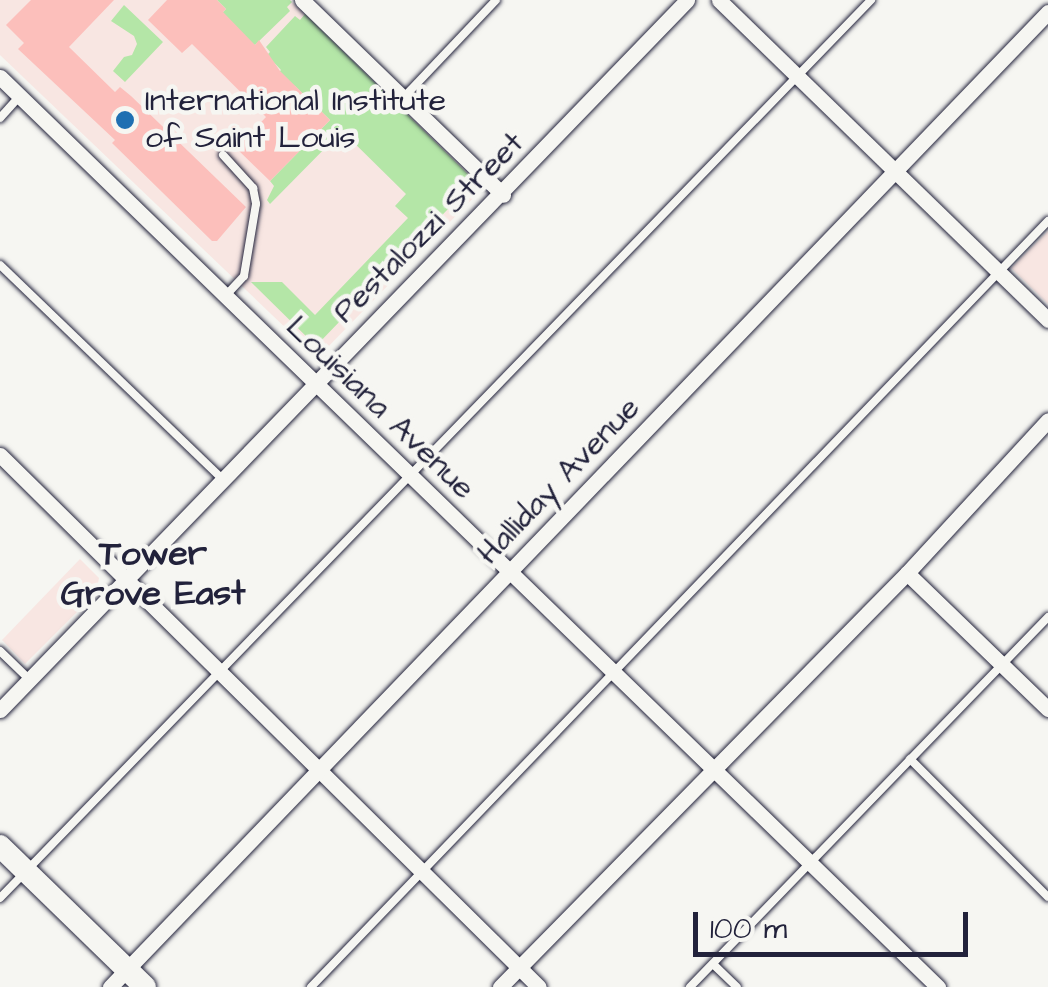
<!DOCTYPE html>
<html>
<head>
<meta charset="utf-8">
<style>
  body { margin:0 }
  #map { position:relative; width:1048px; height:987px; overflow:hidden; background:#f6f6f2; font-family:"Architects Daughter",sans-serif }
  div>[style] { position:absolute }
  .built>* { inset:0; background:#f8e6e2 }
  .green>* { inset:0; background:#b4e6a7 }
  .building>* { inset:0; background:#fcbfbb }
  .roads { filter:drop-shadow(0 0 2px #22223b) drop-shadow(0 0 2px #22223b) }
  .lane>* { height:8px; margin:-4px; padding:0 4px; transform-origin:4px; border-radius:4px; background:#f6f6f2 }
  .street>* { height:15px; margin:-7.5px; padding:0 7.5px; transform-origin:7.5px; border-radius:7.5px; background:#f6f6f2 }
  .secondary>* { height:22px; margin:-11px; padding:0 11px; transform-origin:11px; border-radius:11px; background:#f6f6f2 }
  .dots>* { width:28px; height:28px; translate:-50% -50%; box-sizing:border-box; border:5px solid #f6f6f2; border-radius:50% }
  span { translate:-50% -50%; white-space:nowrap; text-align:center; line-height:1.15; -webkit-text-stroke:9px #f6f6f2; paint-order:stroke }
  .poi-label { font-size:32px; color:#22223b }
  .left { translate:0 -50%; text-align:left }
  .street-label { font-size:32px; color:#22223b }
  .neighbourhood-label { font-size:35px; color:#22223b; font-weight:700 }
  .scale { position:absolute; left:693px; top:912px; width:275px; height:45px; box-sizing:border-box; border:5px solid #22223b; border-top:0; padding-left:12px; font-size:30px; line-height:35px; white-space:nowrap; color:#22223b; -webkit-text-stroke:8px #f6f6f2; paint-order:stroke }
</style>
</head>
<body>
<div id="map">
  <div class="built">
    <div style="clip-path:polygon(0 0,290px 0,483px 188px,322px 353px,314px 355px,0 55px)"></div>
    <div style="clip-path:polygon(1048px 231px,1048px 304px,1011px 268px)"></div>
    <div style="clip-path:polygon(80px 559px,99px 578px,96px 593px,25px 664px,2px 640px)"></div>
  </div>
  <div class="green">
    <div style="clip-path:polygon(217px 0,290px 0,292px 2px,287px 7px,290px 11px,255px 45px,212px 23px,226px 9px)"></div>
    <div style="clip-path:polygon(124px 5px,163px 42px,125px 82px,113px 71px,124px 57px,132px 55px,137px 44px,134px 36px,111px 21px)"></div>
    <div style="clip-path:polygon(305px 14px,475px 181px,316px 346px,251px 282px,282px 282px,315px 315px,408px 218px,395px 206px,406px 194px,342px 131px,270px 204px,267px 200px,274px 186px,270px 181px,330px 120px,295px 86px,272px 80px,281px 70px,267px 55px,270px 52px,266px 47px,295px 16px,300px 20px)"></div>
  </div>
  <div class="building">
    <div style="clip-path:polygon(31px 0,114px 0,69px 47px,115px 92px,120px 87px,131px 96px,246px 207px,217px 241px,212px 241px,112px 143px,115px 140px,18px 49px,24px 43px,6px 25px)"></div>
    <div style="clip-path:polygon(167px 0,217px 0,226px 9px,223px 12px,255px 45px,259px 40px,280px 71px,330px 120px,270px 181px,236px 148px,266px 117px,192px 44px,182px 53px,148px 20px)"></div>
  </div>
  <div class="roads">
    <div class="lane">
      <div style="left:403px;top:98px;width:135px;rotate:-46.5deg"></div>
      <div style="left:0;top:118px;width:30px;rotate:-48deg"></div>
      <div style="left:223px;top:155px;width:45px;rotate:47.7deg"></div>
      <div style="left:253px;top:188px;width:16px;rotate:79deg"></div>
      <div style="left:256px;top:204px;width:73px;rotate:99.5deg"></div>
      <div style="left:244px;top:276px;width:26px;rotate:133deg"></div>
      <div style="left:0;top:265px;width:308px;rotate:43.9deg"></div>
      <div style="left:0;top:651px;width:39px;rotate:44deg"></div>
      <div style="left:910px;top:759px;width:195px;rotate:45deg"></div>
      <div style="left:0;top:898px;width:1251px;rotate:-45.87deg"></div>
      <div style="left:713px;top:964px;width:33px;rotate:44deg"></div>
      <div style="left:311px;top:987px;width:1063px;rotate:-46.11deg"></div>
      <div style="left:690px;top:987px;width:515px;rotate:-45.94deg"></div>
    </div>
    <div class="street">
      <div style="left:302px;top:0;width:280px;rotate:44.1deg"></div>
      <div style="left:719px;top:0;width:459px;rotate:44.2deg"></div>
      <div style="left:0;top:77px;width:1307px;rotate:44.13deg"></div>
      <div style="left:0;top:455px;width:757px;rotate:44.63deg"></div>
      <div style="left:907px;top:573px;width:196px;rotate:44deg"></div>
      <div style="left:0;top:710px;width:988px;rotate:-45.94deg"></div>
      <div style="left:110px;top:987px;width:1353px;rotate:-46.11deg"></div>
      <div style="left:500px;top:987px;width:581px;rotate:-45.49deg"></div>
      <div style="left:907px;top:573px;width:208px;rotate:-47.3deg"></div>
    </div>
    <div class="secondary">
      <div style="left:0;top:846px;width:202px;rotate:44.2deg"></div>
    </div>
  </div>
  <div class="dots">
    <div style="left:125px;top:120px;background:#1f6fb2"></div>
  </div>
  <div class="poi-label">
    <span class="left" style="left:145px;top:120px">International Institute<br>of Saint Louis</span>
  </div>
  <div class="street-label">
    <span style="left:429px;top:228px;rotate:-45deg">Pestalozzi Street</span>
    <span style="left:380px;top:408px;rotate:44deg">Louisiana Avenue</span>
    <span style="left:559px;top:481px;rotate:-46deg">Halliday Avenue</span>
  </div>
  <div class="neighbourhood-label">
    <span style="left:153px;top:574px">Tower<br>Grove East</span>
  </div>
  <div class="scale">100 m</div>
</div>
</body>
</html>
